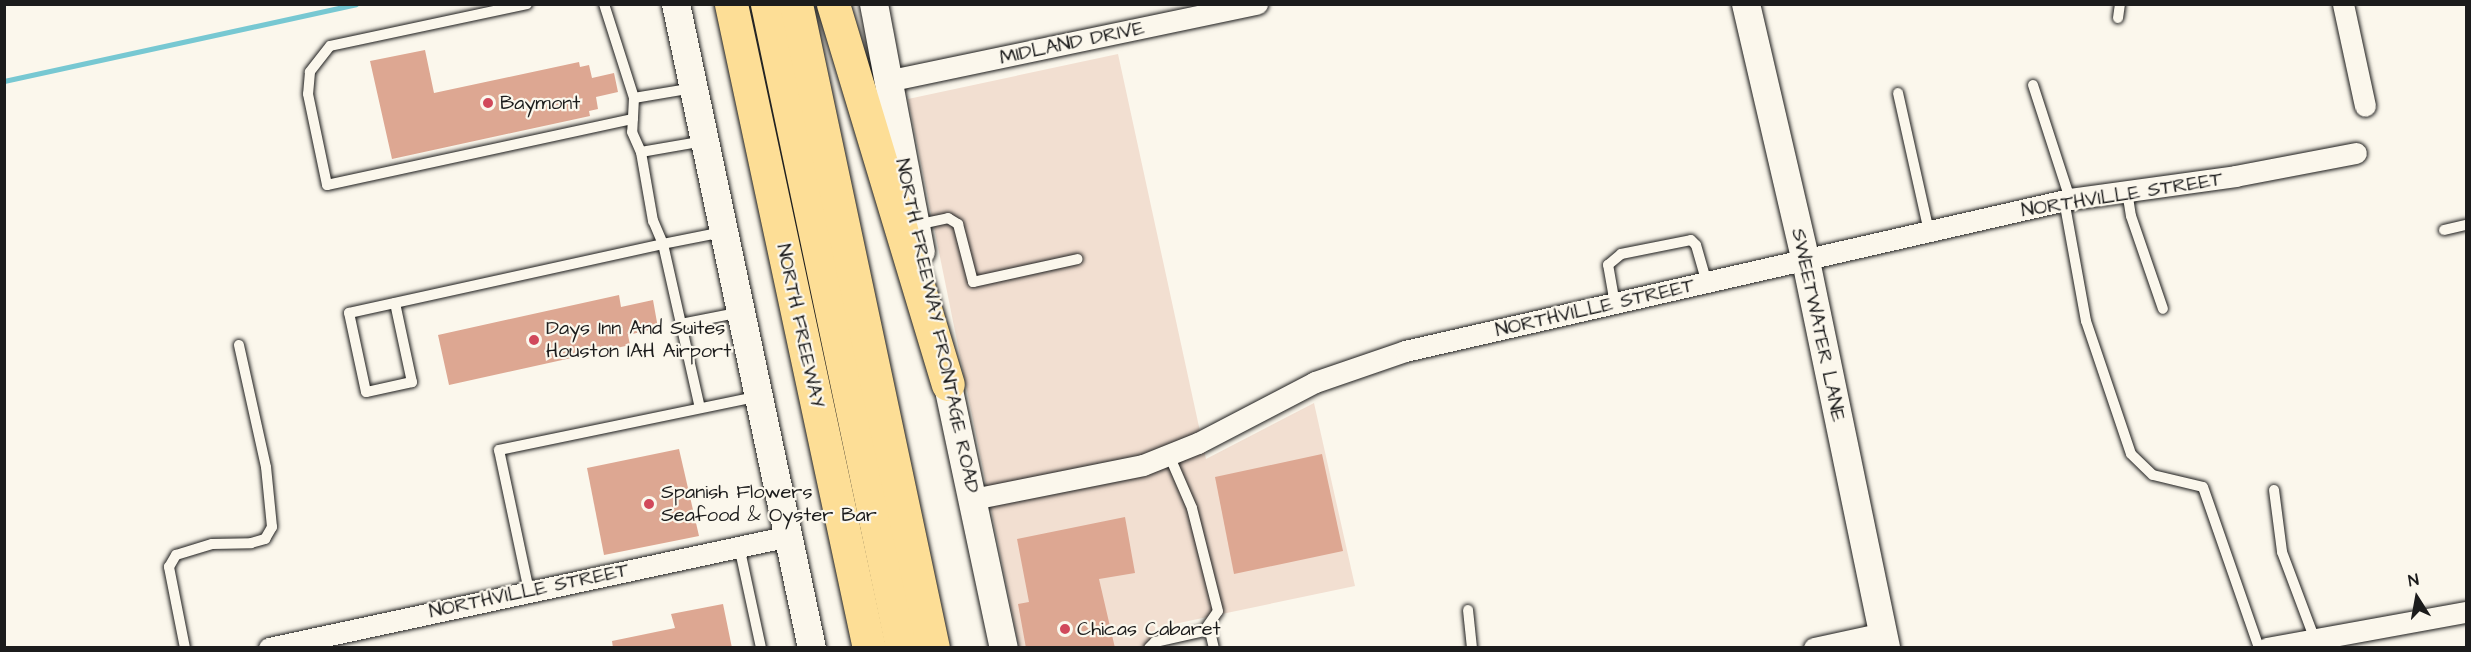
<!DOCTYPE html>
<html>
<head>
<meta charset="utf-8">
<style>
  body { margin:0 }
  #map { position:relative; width:2471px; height:652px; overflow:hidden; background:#fbf7ec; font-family:"Architects Daughter",sans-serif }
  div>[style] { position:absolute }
  .built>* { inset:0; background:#f2dfd1 }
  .stream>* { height:5px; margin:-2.5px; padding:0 2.5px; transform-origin:2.5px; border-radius:2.5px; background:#77c8d2 }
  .building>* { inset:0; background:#dda792 }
  .roads { filter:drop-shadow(0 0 2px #1c1c1c) drop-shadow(0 0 2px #1c1c1c) }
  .lane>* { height:10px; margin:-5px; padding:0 5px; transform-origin:5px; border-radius:5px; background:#fbf7ec }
  .street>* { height:21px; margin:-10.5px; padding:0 10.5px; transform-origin:10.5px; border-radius:10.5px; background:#fbf7ec }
  .secondary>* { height:28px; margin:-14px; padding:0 14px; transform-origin:14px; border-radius:14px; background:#fbf7ec }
  .highway>* { height:33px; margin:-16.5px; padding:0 16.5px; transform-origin:16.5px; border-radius:16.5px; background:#fdde96 }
  .dots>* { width:16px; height:16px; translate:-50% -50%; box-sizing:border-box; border:3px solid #fbf7ec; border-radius:50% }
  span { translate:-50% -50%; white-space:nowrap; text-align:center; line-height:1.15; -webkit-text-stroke:4.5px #fbf7ec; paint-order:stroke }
  .street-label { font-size:20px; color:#1c1c1c }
  .poi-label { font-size:20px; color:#1c1c1c }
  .left { translate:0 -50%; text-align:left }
  .frame { position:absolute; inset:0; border:6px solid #1c1c1c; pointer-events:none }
  .north { position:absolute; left:2387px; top:568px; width:60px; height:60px; -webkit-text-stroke:4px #fbf7ec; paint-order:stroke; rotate:349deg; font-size:16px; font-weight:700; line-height:24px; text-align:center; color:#1c1c1c }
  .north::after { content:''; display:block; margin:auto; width:21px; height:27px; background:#1c1c1c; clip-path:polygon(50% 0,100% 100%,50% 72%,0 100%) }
</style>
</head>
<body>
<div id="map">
  <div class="built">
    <div style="clip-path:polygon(1118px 54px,1206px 459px,1314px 403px,1355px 586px,1155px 628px,1159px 647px,1019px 647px,908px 99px)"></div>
  </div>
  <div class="stream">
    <div style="left:4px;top:81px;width:360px;rotate:-12.3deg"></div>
  </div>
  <div class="building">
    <div style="clip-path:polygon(425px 50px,434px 93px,579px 62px,580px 67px,589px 65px,592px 78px,614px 73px,618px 92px,596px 97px,598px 109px,589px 111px,590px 116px,392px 159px,370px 61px)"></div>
    <div style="clip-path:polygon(619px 295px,621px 307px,653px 300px,658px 328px,628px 335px,630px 345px,449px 385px,438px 335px)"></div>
    <div style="clip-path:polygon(679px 449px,699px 536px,604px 555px,587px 468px)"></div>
    <div style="clip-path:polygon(1322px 454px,1343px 551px,1234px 574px,1215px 477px)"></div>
    <div style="clip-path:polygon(1125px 517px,1135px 573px,1099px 579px,1115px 648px,1026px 648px,1018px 604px,1029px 602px,1017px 539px)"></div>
    <div style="clip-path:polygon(723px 604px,732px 648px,613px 648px,612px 641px,675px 628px,671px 614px)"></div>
  </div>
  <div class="roads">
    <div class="lane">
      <div style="left:527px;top:4px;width:201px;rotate:168deg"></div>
      <div style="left:330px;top:46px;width:33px;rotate:128deg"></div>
      <div style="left:310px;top:72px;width:22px;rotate:95deg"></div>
      <div style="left:308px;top:94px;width:93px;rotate:78.2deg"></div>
      <div style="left:327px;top:185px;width:313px;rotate:-12.2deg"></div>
      <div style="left:604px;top:4px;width:99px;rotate:72.3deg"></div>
      <div style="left:634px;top:98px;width:61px;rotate:-9.5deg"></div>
      <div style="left:2118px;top:18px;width:14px;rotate:-82deg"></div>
      <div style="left:2033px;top:85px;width:120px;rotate:72deg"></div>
      <div style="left:1898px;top:93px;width:142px;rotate:77.4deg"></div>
      <div style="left:634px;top:98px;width:34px;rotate:93deg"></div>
      <div style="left:632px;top:132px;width:22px;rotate:66deg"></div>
      <div style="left:641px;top:152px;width:65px;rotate:-9.8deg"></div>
      <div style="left:2127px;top:191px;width:25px;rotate:81deg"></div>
      <div style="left:2131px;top:216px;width:98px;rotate:71deg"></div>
      <div style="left:2064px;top:200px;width:123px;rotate:79.7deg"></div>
      <div style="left:2086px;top:321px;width:140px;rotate:71.3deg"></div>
      <div style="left:2131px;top:454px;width:30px;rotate:44deg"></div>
      <div style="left:2153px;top:475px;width:51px;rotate:13.5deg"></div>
      <div style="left:2203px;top:487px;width:170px;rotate:70.8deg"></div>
      <div style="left:916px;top:225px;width:33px;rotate:-12deg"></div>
      <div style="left:948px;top:218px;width:12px;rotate:31deg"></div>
      <div style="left:958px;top:224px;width:60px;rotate:75.5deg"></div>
      <div style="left:973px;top:282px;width:107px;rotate:-12.4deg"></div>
      <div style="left:2444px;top:230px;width:23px;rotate:-13deg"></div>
      <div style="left:723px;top:232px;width:61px;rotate:168.7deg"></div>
      <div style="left:663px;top:244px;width:82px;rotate:77.3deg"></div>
      <div style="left:681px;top:324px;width:61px;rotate:-11.3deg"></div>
      <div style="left:395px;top:303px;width:81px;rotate:77.9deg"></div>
      <div style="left:412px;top:382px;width:47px;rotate:167.7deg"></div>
      <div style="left:366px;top:392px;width:81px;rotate:-102.1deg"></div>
      <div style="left:349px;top:313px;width:321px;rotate:-12.4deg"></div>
      <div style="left:663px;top:244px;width:25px;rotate:-113deg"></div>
      <div style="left:653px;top:221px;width:70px;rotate:-99.9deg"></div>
      <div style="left:1615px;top:304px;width:40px;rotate:-100deg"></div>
      <div style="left:1608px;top:265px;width:17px;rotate:-40deg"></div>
      <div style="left:1621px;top:254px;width:71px;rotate:-11.3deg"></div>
      <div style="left:1691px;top:240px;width:7px;rotate:45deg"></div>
      <div style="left:1696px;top:245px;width:40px;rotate:74deg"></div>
      <div style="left:681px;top:324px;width:86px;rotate:77.3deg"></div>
      <div style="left:2274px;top:490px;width:63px;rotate:82.6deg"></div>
      <div style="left:2282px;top:552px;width:91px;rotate:69.4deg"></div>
      <div style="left:739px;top:546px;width:104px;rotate:77.8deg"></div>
      <div style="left:529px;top:591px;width:144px;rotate:-102deg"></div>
      <div style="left:499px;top:450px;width:266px;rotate:-11.7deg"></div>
      <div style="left:1468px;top:610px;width:38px;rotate:84deg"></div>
      <div style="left:1209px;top:627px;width:22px;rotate:77deg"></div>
      <div style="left:185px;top:648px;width:83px;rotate:-101.2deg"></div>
      <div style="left:169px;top:567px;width:14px;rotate:-60deg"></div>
      <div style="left:176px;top:555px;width:38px;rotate:-17deg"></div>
      <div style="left:212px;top:544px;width:39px;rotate:-1deg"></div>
      <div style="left:251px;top:543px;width:15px;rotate:-16deg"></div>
      <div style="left:265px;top:539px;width:14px;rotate:-60deg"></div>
      <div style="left:272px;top:527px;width:60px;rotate:-95.7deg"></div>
      <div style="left:266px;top:467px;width:125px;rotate:-102.5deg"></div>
      <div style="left:1149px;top:648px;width:8px;rotate:-45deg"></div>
      <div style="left:1155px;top:642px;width:50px;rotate:-12.7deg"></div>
      <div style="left:1204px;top:631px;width:24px;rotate:-55deg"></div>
      <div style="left:1218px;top:611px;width:106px;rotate:-104.2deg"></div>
      <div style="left:1192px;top:508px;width:58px;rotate:-113.5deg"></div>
    </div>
    <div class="street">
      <div style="left:2343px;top:4px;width:104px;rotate:77.8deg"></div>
      <div style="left:887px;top:81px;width:378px;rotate:-11.8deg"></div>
      <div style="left:973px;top:499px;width:173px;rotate:-11.3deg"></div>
      <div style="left:1143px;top:465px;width:59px;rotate:-21.8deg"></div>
      <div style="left:1198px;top:443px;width:132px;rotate:-27.5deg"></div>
      <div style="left:1315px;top:382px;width:95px;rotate:-19deg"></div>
      <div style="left:1405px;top:351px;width:682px;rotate:-12.88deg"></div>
      <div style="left:2070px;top:199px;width:167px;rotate:-7.9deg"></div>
      <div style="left:2235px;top:176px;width:123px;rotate:-10.8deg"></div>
      <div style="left:269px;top:648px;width:532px;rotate:-12.15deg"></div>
      <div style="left:1814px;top:648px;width:71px;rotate:-12.3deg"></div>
      <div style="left:2267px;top:648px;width:202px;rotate:-10.3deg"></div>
    </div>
    <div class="secondary">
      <div style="left:676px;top:4px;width:658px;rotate:78.08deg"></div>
      <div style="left:874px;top:4px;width:252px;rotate:79.3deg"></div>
      <div style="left:1746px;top:4px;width:264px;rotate:76.9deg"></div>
      <div style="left:1806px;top:261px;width:395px;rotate:78.3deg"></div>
      <div style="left:943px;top:362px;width:292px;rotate:78deg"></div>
    </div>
    <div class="highway">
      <div style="left:731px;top:4px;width:659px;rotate:77.91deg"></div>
      <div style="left:767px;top:4px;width:658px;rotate:78.16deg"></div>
      <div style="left:796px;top:4px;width:658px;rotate:77.99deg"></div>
      <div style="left:833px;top:4px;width:397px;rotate:73.2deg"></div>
    </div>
  </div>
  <div class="dots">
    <div style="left:488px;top:103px;background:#d1495b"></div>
    <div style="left:534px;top:340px;background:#d1495b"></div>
    <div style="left:649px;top:504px;background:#d1495b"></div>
    <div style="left:1065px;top:629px;background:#d1495b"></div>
  </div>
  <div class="street-label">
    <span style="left:1072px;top:43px;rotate:-12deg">MIDLAND DRIVE</span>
    <span style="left:2122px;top:195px;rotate:-9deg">NORTHVILLE STREET</span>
    <span style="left:1595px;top:308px;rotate:-13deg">NORTHVILLE STREET</span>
    <span style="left:1818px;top:325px;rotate:78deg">SWEETWATER LANE</span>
    <span style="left:800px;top:326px;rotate:78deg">NORTH FREEWAY</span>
    <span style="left:937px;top:326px;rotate:78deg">NORTH FREEWAY FRONTAGE ROAD</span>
    <span style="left:529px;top:591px;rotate:-12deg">NORTHVILLE STREET</span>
  </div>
  <div class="poi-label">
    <span class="left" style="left:500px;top:103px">Baymont</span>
    <span class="left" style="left:546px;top:340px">Days Inn And Suites<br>Houston IAH Airport</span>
    <span class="left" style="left:661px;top:504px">Spanish Flowers<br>Seafood &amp; Oyster Bar</span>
    <span class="left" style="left:1077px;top:629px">Chicas Cabaret</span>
  </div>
  <div class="frame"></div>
  <div class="north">N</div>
</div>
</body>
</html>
